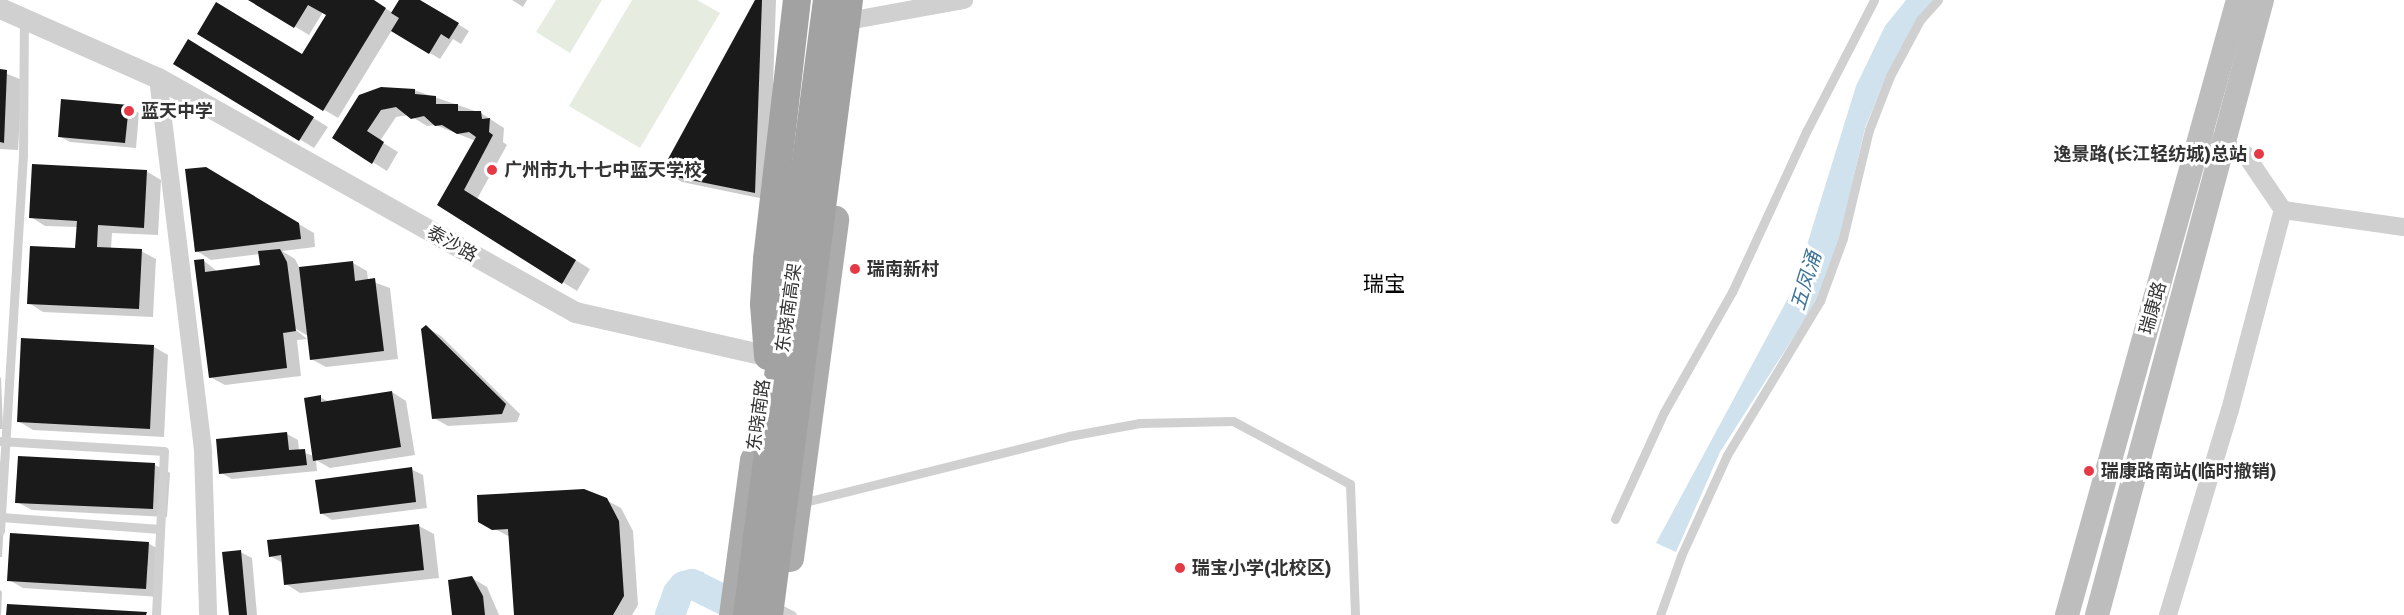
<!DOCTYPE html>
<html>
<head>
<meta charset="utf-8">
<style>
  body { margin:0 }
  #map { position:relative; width:2404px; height:615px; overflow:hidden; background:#fff; font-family:Signika,"Noto Sans SC",sans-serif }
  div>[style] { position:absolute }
  .green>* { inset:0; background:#e6ecdf }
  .water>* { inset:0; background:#cfe2ee }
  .shadow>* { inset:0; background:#0003 }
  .river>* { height:30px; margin:-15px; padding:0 15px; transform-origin:15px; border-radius:15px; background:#cfe2ee }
  .building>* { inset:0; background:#1a1a1a }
  .service>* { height:9px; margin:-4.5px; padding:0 4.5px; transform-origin:4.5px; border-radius:4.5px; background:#d0d0d0 }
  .minor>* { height:18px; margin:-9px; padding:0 9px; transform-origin:9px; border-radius:9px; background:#d0d0d0 }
  .tertiary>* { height:21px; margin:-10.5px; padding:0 10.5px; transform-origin:10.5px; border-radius:10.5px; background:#d0d0d0 }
  .secondary>* { height:24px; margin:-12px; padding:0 12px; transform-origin:12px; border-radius:12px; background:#bdbdbd }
  .primary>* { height:27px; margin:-13.5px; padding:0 13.5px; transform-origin:13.5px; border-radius:13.5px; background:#ababab }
  .trunk>* { height:28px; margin:-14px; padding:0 14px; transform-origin:14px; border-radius:14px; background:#a2a2a2 }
  .dots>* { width:16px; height:16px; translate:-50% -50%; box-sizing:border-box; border:3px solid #fff; border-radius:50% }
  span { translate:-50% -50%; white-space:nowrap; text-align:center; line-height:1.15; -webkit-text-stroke:6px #fff; paint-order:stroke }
  .poi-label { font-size:18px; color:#333; font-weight:700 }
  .left { translate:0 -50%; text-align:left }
  .right { translate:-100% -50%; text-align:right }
  .street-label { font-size:18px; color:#333 }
  .water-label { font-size:20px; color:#3f7597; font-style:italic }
  .quarter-label { font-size:21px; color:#000 }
</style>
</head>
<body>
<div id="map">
  <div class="green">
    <div style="clip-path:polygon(556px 0,602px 0,570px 53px,536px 32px)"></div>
    <div style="clip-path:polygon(632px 0,697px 0,720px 13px,640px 148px,569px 106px)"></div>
  </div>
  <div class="water">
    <div style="clip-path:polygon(1906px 0,1933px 0,1887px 74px,1865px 128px,1840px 237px,1818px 299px,1720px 452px,1676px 552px,1656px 543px,1794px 287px,1856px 86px,1885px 26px)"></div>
    <div style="clip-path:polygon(687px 570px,704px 572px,701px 598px,685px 596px,679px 615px,664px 615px,676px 580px)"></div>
  </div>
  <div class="shadow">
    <div style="clip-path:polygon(251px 0,372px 0,393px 13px,401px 0,418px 0,469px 31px,461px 44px,453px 39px,440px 59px,392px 30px,338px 118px,323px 109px,303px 56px,328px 15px,323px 12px,309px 35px)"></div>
    <div style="clip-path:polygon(512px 0,527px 0,523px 7px)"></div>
    <div style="clip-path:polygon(757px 0,776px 0,769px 200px,682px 182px,668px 174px)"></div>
    <div style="clip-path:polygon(203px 50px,328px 127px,314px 148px,175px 63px)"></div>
    <div style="clip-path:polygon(0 71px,22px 80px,18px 150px,0 149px)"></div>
    <div style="clip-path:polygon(414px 90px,481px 113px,504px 128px,503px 142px,507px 145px,477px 199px,590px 269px,577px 291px,439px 205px,476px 141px,435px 125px,427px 126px,409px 115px,396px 117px,380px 141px,398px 152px,387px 171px,334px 138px)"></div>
    <div style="clip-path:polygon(128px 106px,139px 113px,136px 148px,70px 142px,59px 136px)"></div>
    <div style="clip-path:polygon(205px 169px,314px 233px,315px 247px,282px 251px,295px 259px,300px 269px,353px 263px,367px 271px,368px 280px,390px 288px,398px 359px,326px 367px,311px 359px,308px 336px,291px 326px,307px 339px,297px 340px,301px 376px,225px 385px,210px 377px,203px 260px,218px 272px,262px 267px,260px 254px,211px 260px,197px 251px)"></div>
    <div style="clip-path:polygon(146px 171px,161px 180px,158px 235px,112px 233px,111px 249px,141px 251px,156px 259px,153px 317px,43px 312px,29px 303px,77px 249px,78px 227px,45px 226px,31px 217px)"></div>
    <div style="clip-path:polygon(426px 327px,441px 336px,520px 414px,517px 422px,448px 426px,434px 418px)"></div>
    <div style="clip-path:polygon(154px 347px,168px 355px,164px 437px,33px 430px,18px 421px)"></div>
    <div style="clip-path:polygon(0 377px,1px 378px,3px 429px,0 429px)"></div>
    <div style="clip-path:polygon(392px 392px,406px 401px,415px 455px,330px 468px,316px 460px,317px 471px,232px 479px,221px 473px,287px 434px,298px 440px,299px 451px,314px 456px,320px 397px,329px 402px)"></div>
    <div style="clip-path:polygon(19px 458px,155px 465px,170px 473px,167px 517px,32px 510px,17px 502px)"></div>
    <div style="clip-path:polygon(0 461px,7px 465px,2px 557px,0 557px)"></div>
    <div style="clip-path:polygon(411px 469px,423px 475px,427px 508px,332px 520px,321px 513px)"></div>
    <div style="clip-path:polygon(606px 500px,621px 508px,633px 531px,638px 605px,632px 615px,515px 615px,510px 537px,480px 521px)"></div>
    <div style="clip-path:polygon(419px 526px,434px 534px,439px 578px,300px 593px,286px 584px,283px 563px,270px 556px)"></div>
    <div style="clip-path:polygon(148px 543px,163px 552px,160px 597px,23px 588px,9px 580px)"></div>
    <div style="clip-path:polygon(240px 552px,252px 558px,257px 615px,230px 615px)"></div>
    <div style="clip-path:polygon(472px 578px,487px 587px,499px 615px,453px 615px)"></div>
    <div style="clip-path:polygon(0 590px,2px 592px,1px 615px,0 615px)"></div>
  </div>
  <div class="river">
    <div style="left:670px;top:615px;width:23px;rotate:-70deg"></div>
    <div style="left:678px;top:593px;width:9px;rotate:-49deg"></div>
    <div style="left:684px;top:586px;width:8px;rotate:-14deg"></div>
    <div style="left:692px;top:584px;width:69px;rotate:26.6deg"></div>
  </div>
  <div class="building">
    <div style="clip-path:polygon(248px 0,374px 0,386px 8px,323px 111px,197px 34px,216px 2px,302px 54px,326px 15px,308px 5px,294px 28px)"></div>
    <div style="clip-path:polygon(399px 0,420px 0,459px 23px,449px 39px,441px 34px,429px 54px,391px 31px,399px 18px,391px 13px)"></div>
    <div style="clip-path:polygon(755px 0,762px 0,755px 193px,666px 175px,668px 159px)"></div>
    <div style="clip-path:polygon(188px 39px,314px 117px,299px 141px,173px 64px)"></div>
    <div style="clip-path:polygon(0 69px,7px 70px,4px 143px,0 142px)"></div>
    <div style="clip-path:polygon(381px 87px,415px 89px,415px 94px,436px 96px,436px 104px,458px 104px,458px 111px,481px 111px,482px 119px,490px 118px,489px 132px,493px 135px,464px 190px,576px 260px,562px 284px,437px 205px,476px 137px,469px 132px,457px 134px,442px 125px,435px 126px,424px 116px,411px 119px,396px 107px,381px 110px,367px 131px,384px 142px,372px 164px,332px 138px,359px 95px)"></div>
    <div style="clip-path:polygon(61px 99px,129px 105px,125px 143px,58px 137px)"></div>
    <div style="clip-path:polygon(32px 164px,147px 170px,144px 228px,98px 225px,97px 247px,142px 249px,139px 309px,27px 304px,30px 246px,75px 248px,77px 221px,29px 218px)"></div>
    <div style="clip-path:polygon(206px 167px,299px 223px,301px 239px,195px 252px,185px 169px)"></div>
    <div style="clip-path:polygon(280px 249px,287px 262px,296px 331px,283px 333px,287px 368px,209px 378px,194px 260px,204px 259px,205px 272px,260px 265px,258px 251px)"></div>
    <div style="clip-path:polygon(353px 261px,355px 281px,375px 278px,384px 351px,310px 360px,299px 267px)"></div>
    <div style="clip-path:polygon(426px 325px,506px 404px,502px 414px,432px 419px,421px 329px)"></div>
    <div style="clip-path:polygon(21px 338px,154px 345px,150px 429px,17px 422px)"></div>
    <div style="clip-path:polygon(392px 391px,401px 447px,313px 461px,304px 398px,321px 395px,321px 402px)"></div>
    <div style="clip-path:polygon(287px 432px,289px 450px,305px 449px,307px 465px,219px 474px,216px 439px)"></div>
    <div style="clip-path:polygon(18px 456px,155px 463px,153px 509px,15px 503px)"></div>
    <div style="clip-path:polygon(412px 467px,416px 502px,320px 514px,315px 480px)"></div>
    <div style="clip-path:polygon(584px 489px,607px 498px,619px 521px,624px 596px,613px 615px,514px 615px,508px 529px,492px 530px,478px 522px,477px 495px)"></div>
    <div style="clip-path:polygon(419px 524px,424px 570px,284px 585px,281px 555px,269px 557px,267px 540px)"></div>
    <div style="clip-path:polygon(10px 533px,149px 542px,146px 589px,7px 581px)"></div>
    <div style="clip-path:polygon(241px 550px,247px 615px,229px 615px,222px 552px)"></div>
    <div style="clip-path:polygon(472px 576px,483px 596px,485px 615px,452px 615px,448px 580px)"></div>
    <div style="clip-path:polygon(7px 604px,147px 612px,146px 615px,6px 615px)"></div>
  </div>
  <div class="service">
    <div style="left:0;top:441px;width:164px;rotate:3.5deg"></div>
    <div style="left:164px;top:451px;width:164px;rotate:92.8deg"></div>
    <div style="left:801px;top:503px;width:276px;rotate:-14deg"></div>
    <div style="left:1069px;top:436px;width:72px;rotate:-10.4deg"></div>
    <div style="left:1140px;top:423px;width:93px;rotate:-1.2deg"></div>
    <div style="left:1233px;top:421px;width:133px;rotate:28.3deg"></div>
    <div style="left:1350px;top:484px;width:131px;rotate:87.8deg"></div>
    <div style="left:1px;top:517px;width:159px;rotate:4.3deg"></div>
    <div style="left:1615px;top:519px;width:118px;rotate:-65.4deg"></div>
    <div style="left:1664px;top:412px;width:138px;rotate:-60.5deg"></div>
    <div style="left:1732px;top:292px;width:179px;rotate:-65.2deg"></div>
    <div style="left:1807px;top:130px;width:146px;rotate:-62.7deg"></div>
    <div style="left:0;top:531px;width:378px;rotate:-86.5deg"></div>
    <div style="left:23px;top:154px;width:134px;rotate:-89.6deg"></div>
    <div style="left:782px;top:610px;width:11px;rotate:27deg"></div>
    <div style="left:1660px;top:615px;width:63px;rotate:-70.4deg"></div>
    <div style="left:1681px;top:556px;width:111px;rotate:-65.5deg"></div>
    <div style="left:1727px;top:455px;width:180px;rotate:-58.9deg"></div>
    <div style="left:1820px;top:301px;width:67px;rotate:-69.9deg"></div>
    <div style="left:1843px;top:238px;width:111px;rotate:-76.5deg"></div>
    <div style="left:1869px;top:130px;width:58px;rotate:-68.7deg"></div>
    <div style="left:1890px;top:76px;width:64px;rotate:-61.8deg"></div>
    <div style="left:1920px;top:20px;width:27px;rotate:-48deg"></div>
  </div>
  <div class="minor">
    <div style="left:859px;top:19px;width:107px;rotate:-10.3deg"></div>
    <div style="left:158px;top:78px;width:377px;rotate:83.1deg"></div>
    <div style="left:203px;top:452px;width:163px;rotate:88.2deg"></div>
    <div style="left:2211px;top:141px;width:36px;rotate:21deg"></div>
    <div style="left:2245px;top:154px;width:68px;rotate:55.8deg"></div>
    <div style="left:2283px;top:210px;width:122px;rotate:8deg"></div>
    <div style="left:2168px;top:615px;width:214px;rotate:-73.2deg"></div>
    <div style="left:2230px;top:410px;width:207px;rotate:-75.2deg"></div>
  </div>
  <div class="tertiary">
    <div style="left:0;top:8px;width:173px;rotate:23.9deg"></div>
    <div style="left:158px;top:78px;width:478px;rotate:29.3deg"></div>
    <div style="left:575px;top:312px;width:198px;rotate:12.8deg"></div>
  </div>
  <div class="secondary">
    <div style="left:2067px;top:615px;width:638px;rotate:-74.46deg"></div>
    <div style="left:2097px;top:615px;width:637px;rotate:-74.98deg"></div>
  </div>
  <div class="primary">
    <div style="left:790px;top:558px;width:342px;rotate:-82.4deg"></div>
    <div style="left:732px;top:615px;width:157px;rotate:-82.3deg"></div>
  </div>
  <div class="trunk">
    <div style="left:768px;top:356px;width:52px;rotate:-94.4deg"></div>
    <div style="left:764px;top:304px;width:45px;rotate:-86.2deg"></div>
    <div style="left:767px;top:259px;width:261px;rotate:-83.4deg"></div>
    <div style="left:747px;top:615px;width:620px;rotate:-82.59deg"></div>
    <div style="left:769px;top:615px;width:620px;rotate:-82.59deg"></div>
  </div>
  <div class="dots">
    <div style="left:129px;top:111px;background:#e63946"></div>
    <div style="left:2259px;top:154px;background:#e63946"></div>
    <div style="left:492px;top:170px;background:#e63946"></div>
    <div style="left:855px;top:269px;background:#e63946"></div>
    <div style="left:2089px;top:471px;background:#e63946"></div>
    <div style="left:1180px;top:568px;background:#e63946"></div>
  </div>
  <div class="poi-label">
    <span class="left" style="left:141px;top:111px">蓝天中学</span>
    <span class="right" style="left:2247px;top:154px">逸景路(长江轻纺城)总站</span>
    <span class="left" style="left:504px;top:170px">广州市九十七中蓝天学校</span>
    <span class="left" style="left:867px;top:269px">瑞南新村</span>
    <span class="left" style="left:2101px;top:471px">瑞康路南站(临时撤销)</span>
    <span class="left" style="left:1192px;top:568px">瑞宝小学(北校区)</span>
  </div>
  <div class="street-label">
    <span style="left:452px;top:244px;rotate:29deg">泰沙路</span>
    <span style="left:789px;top:308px;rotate:-82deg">东晓南高架</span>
    <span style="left:2153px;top:308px;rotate:-74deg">瑞康路</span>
    <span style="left:759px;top:415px;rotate:-82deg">东晓南路</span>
  </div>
  <div class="water-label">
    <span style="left:1806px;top:281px;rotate:-73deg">五凤涌</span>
  </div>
  <div class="quarter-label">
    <span style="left:1384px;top:284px">瑞宝</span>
  </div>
</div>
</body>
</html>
